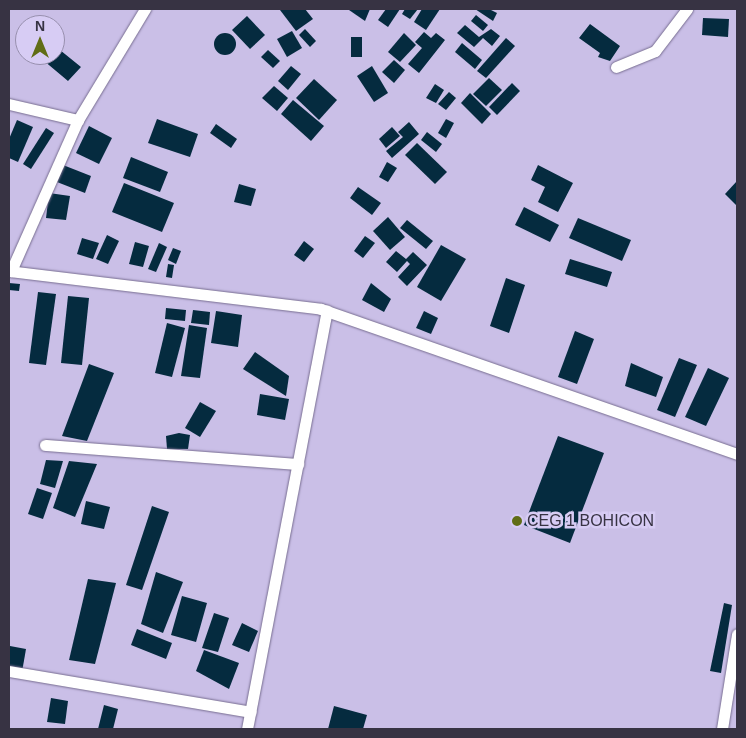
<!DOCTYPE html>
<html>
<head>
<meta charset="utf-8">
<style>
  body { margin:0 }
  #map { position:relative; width:746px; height:738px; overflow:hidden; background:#cabfe7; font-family:Arial,sans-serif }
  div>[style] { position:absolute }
  .building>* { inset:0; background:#052b3f }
  .round { border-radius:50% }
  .roads { filter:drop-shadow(0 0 1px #776d90) drop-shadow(0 0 1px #776d90) }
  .street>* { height:11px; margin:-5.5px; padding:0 5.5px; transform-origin:5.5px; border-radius:5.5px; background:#fff }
  .dots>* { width:14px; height:14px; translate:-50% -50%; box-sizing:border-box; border:2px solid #d7ccf4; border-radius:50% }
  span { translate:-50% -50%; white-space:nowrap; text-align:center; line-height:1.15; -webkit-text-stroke:5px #d7ccf4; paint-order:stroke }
  .poi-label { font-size:16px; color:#373343 }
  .left { translate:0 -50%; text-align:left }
  .frame { position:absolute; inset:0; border:10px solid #373343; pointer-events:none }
  .north { position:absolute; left:15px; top:15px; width:50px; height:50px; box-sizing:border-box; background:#d7ccf4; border:1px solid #978fad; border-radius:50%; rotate:0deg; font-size:14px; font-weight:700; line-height:20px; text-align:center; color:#373343 }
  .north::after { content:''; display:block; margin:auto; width:18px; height:22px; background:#616d16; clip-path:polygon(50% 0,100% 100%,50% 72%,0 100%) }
</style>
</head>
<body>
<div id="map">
  <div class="building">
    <div style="clip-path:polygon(305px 9px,313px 19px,296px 31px,280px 10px)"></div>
    <div style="clip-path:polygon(370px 9px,365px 21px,349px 10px,350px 9px)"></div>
    <div style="clip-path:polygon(386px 9px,400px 9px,388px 27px,378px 20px)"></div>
    <div style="clip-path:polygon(405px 9px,418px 9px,410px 19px,402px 14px)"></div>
    <div style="clip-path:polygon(422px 9px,440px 9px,426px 30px,414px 22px)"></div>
    <div style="clip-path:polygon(475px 9px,489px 9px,497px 13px,493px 21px)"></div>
    <div style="clip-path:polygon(476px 15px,488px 25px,483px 31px,471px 21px)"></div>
    <div style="clip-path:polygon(247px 16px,265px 35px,250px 49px,232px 30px)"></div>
    <div style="clip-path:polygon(703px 18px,729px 19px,728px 37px,702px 35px)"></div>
    <div style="clip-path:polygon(590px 24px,620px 46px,610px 61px,598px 57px,600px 53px,579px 38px)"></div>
    <div style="clip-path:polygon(465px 25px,479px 37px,491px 29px,500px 36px,492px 46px,483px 38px,474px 47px,457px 33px)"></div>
    <div style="clip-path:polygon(25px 27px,25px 45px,16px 37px)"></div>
    <div style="clip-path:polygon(305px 29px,316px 41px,310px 47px,299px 35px)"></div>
    <div style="clip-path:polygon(292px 31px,302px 48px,287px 57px,277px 39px)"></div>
    <div style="clip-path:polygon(424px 32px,431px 38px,436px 33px,445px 40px,419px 73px,408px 64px,422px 48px,415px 42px)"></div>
    <div class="round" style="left:214px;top:33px;width:22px;height:22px"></div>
    <div style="clip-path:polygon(404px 33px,416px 45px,400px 62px,388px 52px)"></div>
    <div style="clip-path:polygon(351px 37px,362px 37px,362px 57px,351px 57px)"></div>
    <div style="clip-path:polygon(506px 38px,515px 46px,486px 78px,477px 71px)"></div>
    <div style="clip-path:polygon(462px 43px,482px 60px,475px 69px,455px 52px)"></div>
    <div style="clip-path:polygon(55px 46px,81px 67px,68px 81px,37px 55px,55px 55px)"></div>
    <div style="clip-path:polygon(268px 50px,280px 61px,273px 68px,261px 57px)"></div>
    <div style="clip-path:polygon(394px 60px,405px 70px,394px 83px,382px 72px)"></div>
    <div style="clip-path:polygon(291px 66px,301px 74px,288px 90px,278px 81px)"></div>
    <div style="clip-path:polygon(372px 66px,388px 93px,374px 102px,357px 76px)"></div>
    <div style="clip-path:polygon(489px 78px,502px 90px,486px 106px,473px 94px)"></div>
    <div style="clip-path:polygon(314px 79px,337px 100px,319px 120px,296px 98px)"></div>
    <div style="clip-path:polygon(512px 83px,520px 91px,497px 115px,489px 107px)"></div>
    <div style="clip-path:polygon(435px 84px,444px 90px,436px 103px,426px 98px)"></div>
    <div style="clip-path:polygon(274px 86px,288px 98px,277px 111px,262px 98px)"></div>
    <div style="clip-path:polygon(449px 92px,456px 98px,446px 110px,438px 104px)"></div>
    <div style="clip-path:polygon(470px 93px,491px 114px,482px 124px,461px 103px)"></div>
    <div style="clip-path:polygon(293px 100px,324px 126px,311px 141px,281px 114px)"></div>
    <div style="clip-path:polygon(157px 119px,198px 134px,190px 157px,148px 143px)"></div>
    <div style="clip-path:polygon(446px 119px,454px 123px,446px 138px,438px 133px)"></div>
    <div style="clip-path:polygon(17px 120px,33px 127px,18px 162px,9px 158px,9px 139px)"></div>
    <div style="clip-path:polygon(409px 122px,419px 134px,392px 158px,386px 151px,403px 137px,398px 132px)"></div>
    <div style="clip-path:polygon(216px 124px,237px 139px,231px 148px,210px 133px)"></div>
    <div style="clip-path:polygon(89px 126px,112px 138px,99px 164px,76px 153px)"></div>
    <div style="clip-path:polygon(392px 127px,400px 136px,386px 148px,379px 139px)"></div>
    <div style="clip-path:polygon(46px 128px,54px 133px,31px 169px,23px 164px)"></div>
    <div style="clip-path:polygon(427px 132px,442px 144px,436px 152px,421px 140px)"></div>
    <div style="clip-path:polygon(417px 143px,447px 172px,435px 184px,405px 155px)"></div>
    <div style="clip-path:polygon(131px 157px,168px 172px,160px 192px,123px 178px)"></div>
    <div style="clip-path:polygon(387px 162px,397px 168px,388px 182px,379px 177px)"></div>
    <div style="clip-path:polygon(63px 165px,91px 176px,85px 193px,57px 182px)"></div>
    <div style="clip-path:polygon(538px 165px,573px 183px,558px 212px,538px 202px,545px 187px,531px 180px)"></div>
    <div style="clip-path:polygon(737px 181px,737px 206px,725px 194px)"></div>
    <div style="clip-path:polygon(124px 183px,174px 203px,162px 232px,112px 212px)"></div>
    <div style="clip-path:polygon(239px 184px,256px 189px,251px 206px,234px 202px)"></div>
    <div style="clip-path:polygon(358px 187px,381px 203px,372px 215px,350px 198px)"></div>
    <div style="clip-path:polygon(49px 193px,70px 196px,66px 220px,46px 218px)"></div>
    <div style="clip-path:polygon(524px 207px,559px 225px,550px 242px,515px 225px)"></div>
    <div style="clip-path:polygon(388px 217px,405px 237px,390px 250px,373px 231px)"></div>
    <div style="clip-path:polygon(578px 218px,631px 240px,622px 261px,569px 238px)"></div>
    <div style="clip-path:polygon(407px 220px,433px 241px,426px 249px,400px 228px)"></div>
    <div style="clip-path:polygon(107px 235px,119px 241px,108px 264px,96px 259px)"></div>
    <div style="clip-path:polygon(365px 236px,375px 243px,363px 258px,354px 251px)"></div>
    <div style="clip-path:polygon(82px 238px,99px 243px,93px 259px,77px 254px)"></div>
    <div style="clip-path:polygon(304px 241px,314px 249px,304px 262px,294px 255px)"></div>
    <div style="clip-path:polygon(135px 242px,149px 246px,143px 267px,129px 264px)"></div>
    <div style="clip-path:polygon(159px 243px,167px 247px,156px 272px,148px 269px)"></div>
    <div style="clip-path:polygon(441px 245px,466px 259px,441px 301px,417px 287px)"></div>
    <div style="clip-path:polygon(173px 248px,181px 251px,176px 264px,168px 260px)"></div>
    <div style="clip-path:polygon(396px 251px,406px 259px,413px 252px,427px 265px,407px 286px,398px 277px,410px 264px,407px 261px,397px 272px,386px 262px)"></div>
    <div style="clip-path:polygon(570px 259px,612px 272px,607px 287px,565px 274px)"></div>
    <div style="clip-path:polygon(168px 264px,174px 265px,172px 278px,166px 277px)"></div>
    <div style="clip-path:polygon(506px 278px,525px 285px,509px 333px,490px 326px)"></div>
    <div style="clip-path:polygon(9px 283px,20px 284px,19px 291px,9px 290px)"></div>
    <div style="clip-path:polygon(371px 283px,391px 299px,384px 312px,362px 300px)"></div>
    <div style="clip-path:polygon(38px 292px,56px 294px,46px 365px,29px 363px)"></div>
    <div style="clip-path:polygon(68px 296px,89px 298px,82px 365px,61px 363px)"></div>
    <div style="clip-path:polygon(166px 308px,186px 310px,185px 321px,165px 319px)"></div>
    <div style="clip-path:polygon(193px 310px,210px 312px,209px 325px,191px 323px)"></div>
    <div style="clip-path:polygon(216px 311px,242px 315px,238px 347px,211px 343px)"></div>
    <div style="clip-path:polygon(424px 311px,438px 318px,431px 334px,416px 328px)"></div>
    <div style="clip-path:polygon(167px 323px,185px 328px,172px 377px,155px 373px)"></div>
    <div style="clip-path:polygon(189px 325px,207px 328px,200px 378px,181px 376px)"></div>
    <div style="clip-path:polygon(575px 331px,594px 339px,577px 384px,558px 377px)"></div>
    <div style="clip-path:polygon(255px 352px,289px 376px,286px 396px,243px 369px)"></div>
    <div style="clip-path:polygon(679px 358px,697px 365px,675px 417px,657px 410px)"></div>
    <div style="clip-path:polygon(631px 363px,663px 377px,656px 397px,625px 386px)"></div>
    <div style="clip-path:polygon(89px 364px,114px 373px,87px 441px,62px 436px)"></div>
    <div style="clip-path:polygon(708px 368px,729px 378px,706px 426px,685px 417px)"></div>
    <div style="clip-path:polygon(260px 394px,289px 399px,285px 420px,257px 415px)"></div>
    <div style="clip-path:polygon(200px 402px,216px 411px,200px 437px,185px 428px)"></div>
    <div style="clip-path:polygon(179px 433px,190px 435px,188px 449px,167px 449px,166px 436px)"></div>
    <div style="clip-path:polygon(558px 436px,604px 453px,570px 543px,524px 525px)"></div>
    <div style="clip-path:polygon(46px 460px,63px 461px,55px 488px,40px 484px)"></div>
    <div style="clip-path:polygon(69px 461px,97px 464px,75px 517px,53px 508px)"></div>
    <div style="clip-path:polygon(37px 488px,52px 493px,43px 519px,28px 514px)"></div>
    <div style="clip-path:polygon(86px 501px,110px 507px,104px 529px,81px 524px)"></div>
    <div style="clip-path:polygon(152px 506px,169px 512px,142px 590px,126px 585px)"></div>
    <div style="clip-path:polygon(156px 572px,183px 582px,163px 633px,141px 624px)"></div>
    <div style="clip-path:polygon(88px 579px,116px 583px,95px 664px,69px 660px)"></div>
    <div style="clip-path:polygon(182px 596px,207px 603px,196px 642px,171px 635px)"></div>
    <div style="clip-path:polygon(724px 603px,732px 605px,721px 673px,710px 671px)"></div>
    <div style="clip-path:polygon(214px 613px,229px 618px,218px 652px,202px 648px)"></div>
    <div style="clip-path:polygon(242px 623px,258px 631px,249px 652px,232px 645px)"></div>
    <div style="clip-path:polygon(137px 629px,172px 643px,166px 659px,131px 645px)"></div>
    <div style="clip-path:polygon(10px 646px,26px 649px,22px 672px,9px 670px)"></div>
    <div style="clip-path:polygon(204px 650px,239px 663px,229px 689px,196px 671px)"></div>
    <div style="clip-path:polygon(51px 698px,68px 701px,65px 724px,47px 722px)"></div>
    <div style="clip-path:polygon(104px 705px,118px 709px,113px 729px,98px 729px)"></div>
    <div style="clip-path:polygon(334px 706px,367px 715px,363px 729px,328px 729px)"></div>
  </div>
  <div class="roads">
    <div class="street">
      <div style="left:616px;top:67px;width:42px;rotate:-22.3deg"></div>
      <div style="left:655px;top:51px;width:53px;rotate:-52.7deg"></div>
      <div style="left:9px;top:104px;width:71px;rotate:13.1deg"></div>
      <div style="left:9px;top:271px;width:314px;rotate:6.9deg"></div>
      <div style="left:321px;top:309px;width:441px;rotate:19.2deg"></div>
      <div style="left:11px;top:271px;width:165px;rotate:-66.1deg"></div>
      <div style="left:78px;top:120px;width:130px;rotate:-58.9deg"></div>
      <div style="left:45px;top:445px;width:254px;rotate:4.3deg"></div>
      <div style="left:9px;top:671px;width:245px;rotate:9.6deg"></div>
      <div style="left:247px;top:729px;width:426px;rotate:-79.2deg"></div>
      <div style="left:722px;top:729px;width:96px;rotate:-81deg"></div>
    </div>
  </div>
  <div class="dots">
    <div style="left:517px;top:521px;background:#616d16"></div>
  </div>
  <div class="poi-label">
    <span class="left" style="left:527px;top:521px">CEG 1 BOHICON</span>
  </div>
  <div class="frame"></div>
  <div class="north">N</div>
</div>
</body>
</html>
